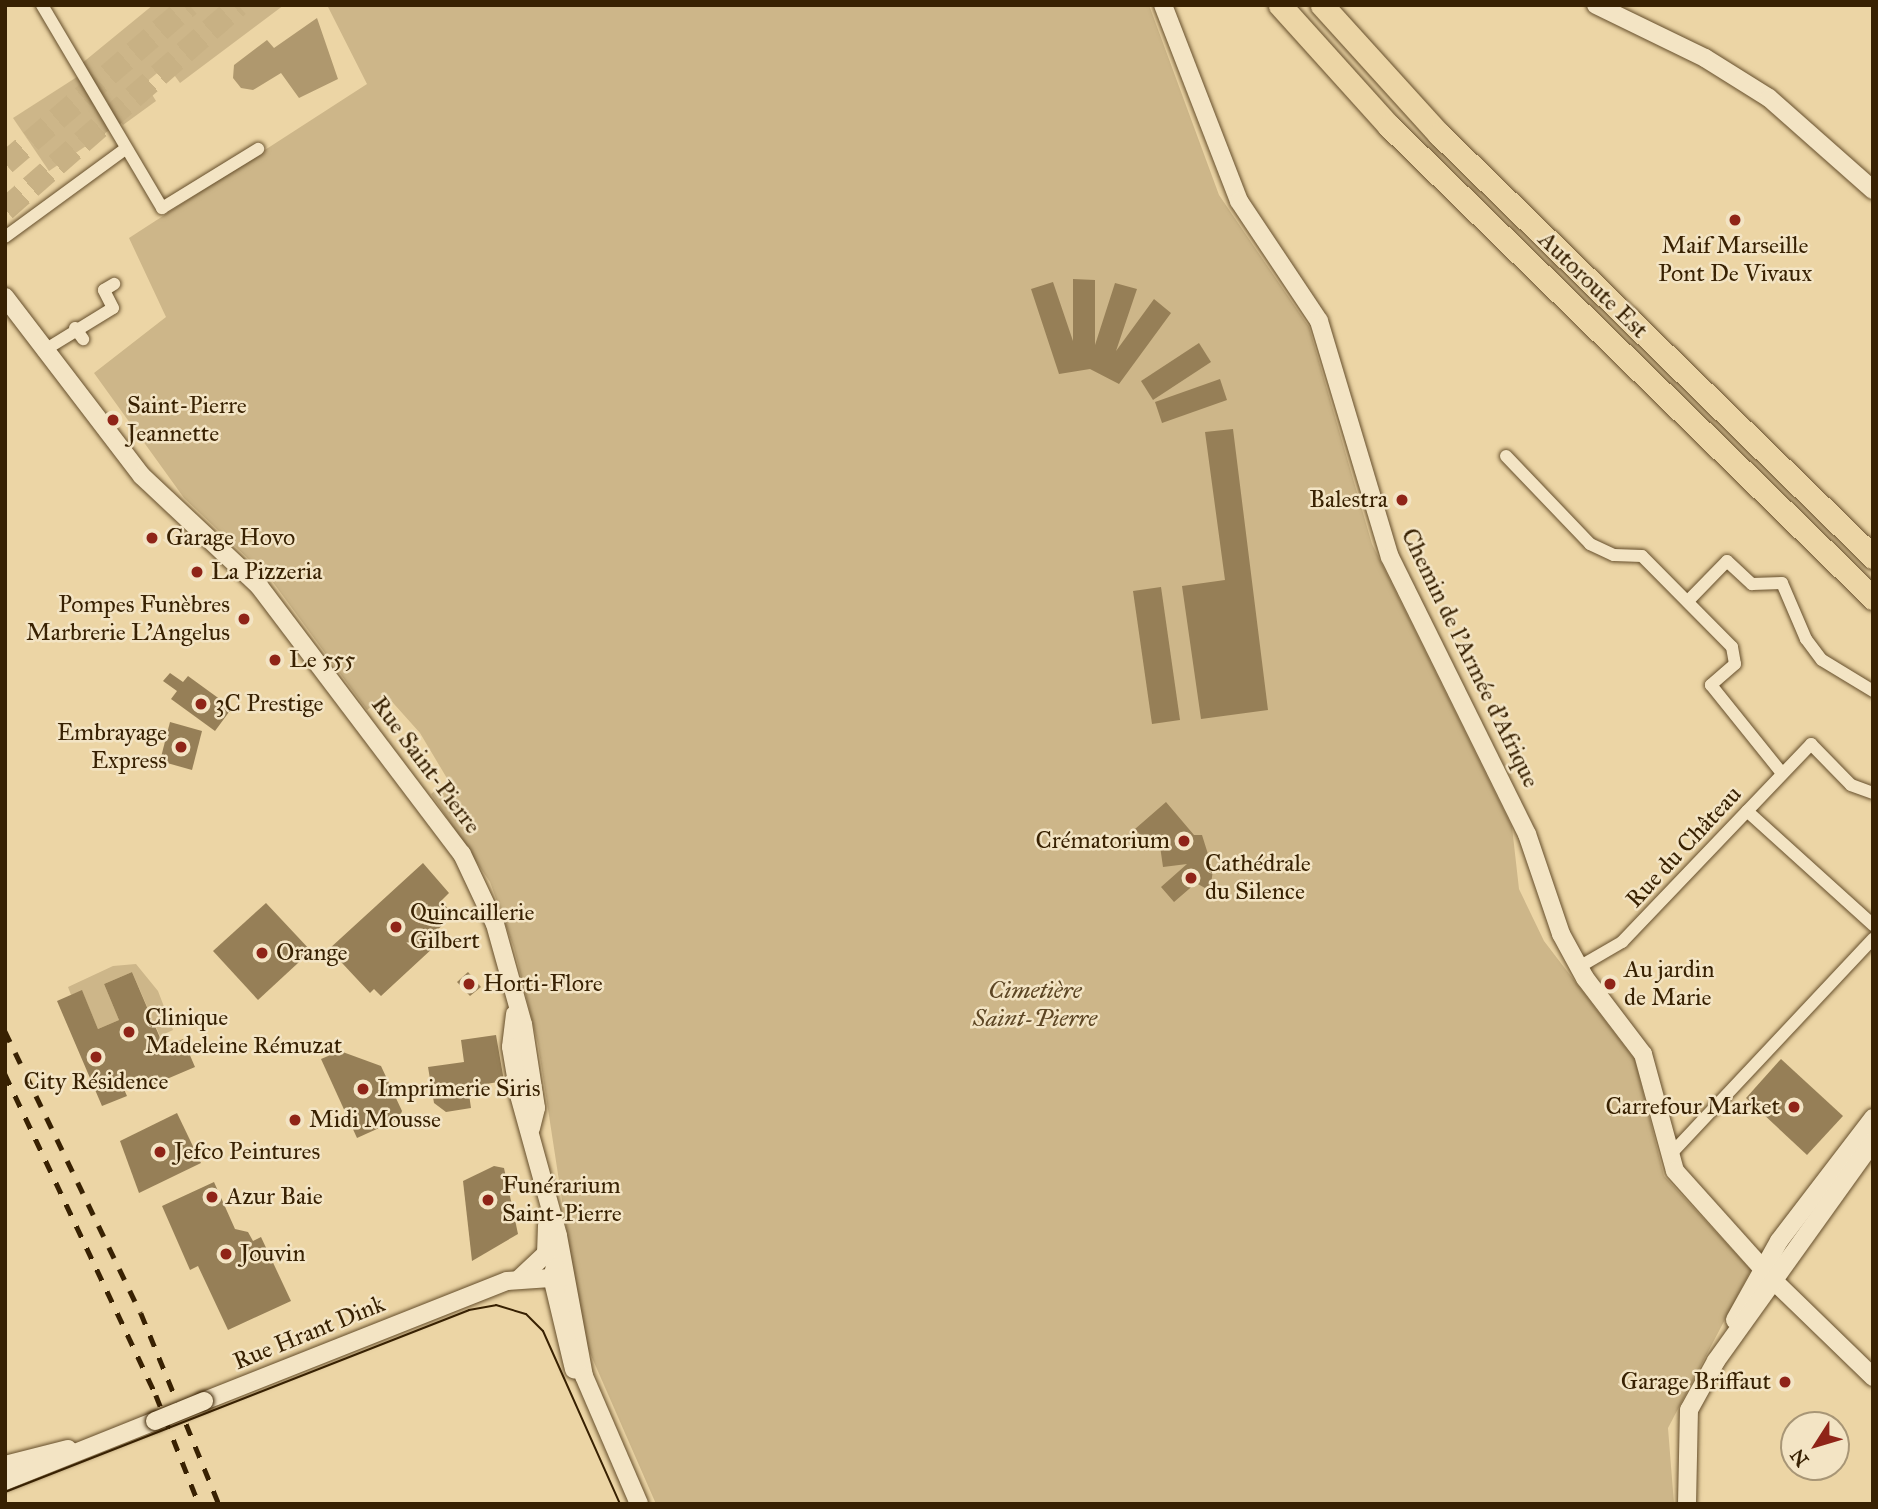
<!DOCTYPE html>
<html>
<head>
<meta charset="utf-8">
<style>
  body { margin:0 }
  #map { position:relative; width:1878px; height:1509px; overflow:hidden; background:#ecd5a5; font-family:"IM FELL Great Primer",serif }
  div>[style] { position:absolute }
  .green>* { inset:0; background:#cdb689 }
  .water>* { inset:0; background:#af986e }
  .building>* { inset:0; background:#967f57 }
  .highway-tunnel>* { height:23px; margin-top:-11.5px; transform-origin:0; background:repeating-linear-gradient(90deg,#c8b184 0 23px,transparent 0 34px) }
  .roads { filter:drop-shadow(0 0 2px #654e2b) drop-shadow(0 0 2px #654e2b) }
  .street>* { height:12px; margin:-6px; padding:0 6px; transform-origin:6px; border-radius:6px; background:#f3e4c4 }
  .secondary>* { height:18px; margin:-9px; padding:0 9px; transform-origin:9px; border-radius:9px; background:#f3e4c4 }
  .highway>* { height:23px; margin:-11.5px; padding:0 11.5px; transform-origin:11.5px; border-radius:11.5px; background:#ecd5a5 }
  .tram>* { height:2px; margin:-1px; padding:0 1px; transform-origin:1px; border-radius:1px; background:#382102 }
  .rail>* { height:4.5px; margin-top:-2.25px; transform-origin:0; background:repeating-linear-gradient(90deg,#382102 0 12px,transparent 0 24px) }
  .bridges { filter:drop-shadow(0 0 2px #382102) drop-shadow(0 0 2px #382102) }
  .secondary-bridge>* { height:18px; margin:-9px; padding:0 9px; transform-origin:9px; border-radius:9px; background:#f3e4c4 }
  .dots>* { width:19px; height:19px; translate:-50% -50%; box-sizing:border-box; border:4px solid #f3e4c4; border-radius:50% }
  span { translate:-50% -50%; white-space:nowrap; text-align:center; line-height:1.15; -webkit-text-stroke:5px #f3e4c4; paint-order:stroke }
  .poi-label { font-size:24px; color:#382102 }
  .left { translate:0 -50%; text-align:left }
  .right { translate:-100% -50%; text-align:right }
  .street-label { font-size:24px; color:#382102 }
  .park-label { font-size:24px; color:#5d4624; font-style:italic }
  .frame { position:absolute; inset:0; border:7px solid #382102; pointer-events:none }
  .north { position:absolute; left:1780px; top:1411px; width:70px; height:70px; box-sizing:border-box; background:#f3e4c4; border:2px solid #a89676; border-radius:50%; rotate:233deg; font-size:19px; font-weight:700; line-height:28px; text-align:center; color:#382102 }
  .north::after { content:''; display:block; margin:auto; width:24px; height:32px; background:#8f2418; clip-path:polygon(50% 0,100% 100%,50% 72%,0 100%) }
</style>
</head>
<body>
<div id="map">
  <div class="green">
    <div style="clip-path:polygon(153px 5px,284px 5px,180px 83px,167px 65px,145px 83px,156px 101px,123px 125px,81px 64px)"></div>
    <div style="clip-path:polygon(327px 5px,1149px 5px,1219px 195px,1309px 327px,1372px 544px,1512px 827px,1519px 889px,1544px 941px,1635px 1060px,1664px 1176px,1751px 1270px,1668px 1428px,1674px 1504px,656px 1504px,583px 1337px,538px 1044px,514px 948px,490px 882px,431px 794px,448px 780px,420px 733px,386px 695px,367px 710px,272px 581px,184px 498px,94px 373px,166px 317px,129px 238px,367px 84px)"></div>
    <div style="clip-path:polygon(80px 75px,114px 127px,49px 171px,13px 118px)"></div>
    <div style="clip-path:polygon(136px 964px,158px 991px,173px 1030px,160px 1036px,132px 972px,104px 984px,119px 1020px,98px 1029px,82px 991px,71px 995px,68px 987px,113px 966px)"></div>
  </div>
  <div class="water">
    <div style="clip-path:polygon(317px 18px,338px 79px,299px 98px,281px 73px,253px 90px,241px 88px,233px 78px,234px 65px,267px 40px,274px 48px)"></div>
  </div>
  <div class="building">
    <div style="clip-path:polygon(1073px 279px,1095px 280px,1095px 345px,1115px 283px,1137px 289px,1116px 351px,1154px 299px,1171px 313px,1119px 384px,1090px 369px,1059px 374px,1031px 289px,1053px 282px,1073px 341px)"></div>
    <div style="clip-path:polygon(1199px 343px,1211px 362px,1153px 400px,1141px 381px)"></div>
    <div style="clip-path:polygon(1220px 379px,1227px 400px,1162px 423px,1155px 402px)"></div>
    <div style="clip-path:polygon(1233px 429px,1268px 710px,1201px 719px,1182px 586px,1225px 580px,1205px 432px)"></div>
    <div style="clip-path:polygon(1161px 587px,1180px 720px,1152px 724px,1133px 591px)"></div>
    <div style="clip-path:polygon(170px 673px,183px 682px,188px 676px,232px 708px,215px 731px,171px 699px,177px 691px,163px 681px)"></div>
    <div style="clip-path:polygon(170px 722px,202px 731px,192px 770px,160px 761px)"></div>
    <div style="clip-path:polygon(1166px 802px,1194px 835px,1202px 835px,1213px 870px,1211px 884px,1205px 888px,1196px 883px,1174px 902px,1161px 887px,1187px 864px,1163px 867px,1159px 839px,1151px 847px,1135px 829px)"></div>
    <div style="clip-path:polygon(423px 863px,449px 893px,441px 901px,454px 915px,427px 939px,434px 947px,381px 996px,374px 989px,370px 993px,329px 949px)"></div>
    <div style="clip-path:polygon(266px 903px,311px 951px,258px 1000px,213px 951px)"></div>
    <div style="clip-path:polygon(132px 972px,164px 1047px,183px 1039px,195px 1067px,148px 1087px,144px 1078px,123px 1087px,127px 1096px,102px 1106px,57px 1001px,82px 990px,98px 1029px,119px 1020px,104px 984px)"></div>
    <div style="clip-path:polygon(468px 972px,481px 987px,470px 996px,457px 982px)"></div>
    <div style="clip-path:polygon(496px 1035px,504px 1081px,468px 1087px,471px 1108px,446px 1112px,434px 1103px,428px 1067px,464px 1062px,461px 1040px)"></div>
    <div style="clip-path:polygon(340px 1051px,381px 1066px,402px 1111px,399px 1119px,357px 1138px,321px 1059px)"></div>
    <div style="clip-path:polygon(1781px 1059px,1843px 1116px,1807px 1155px,1746px 1098px)"></div>
    <div style="clip-path:polygon(177px 1113px,201px 1163px,139px 1193px,120px 1141px)"></div>
    <div style="clip-path:polygon(494px 1166px,504px 1168px,518px 1234px,472px 1261px,463px 1181px)"></div>
    <div style="clip-path:polygon(214px 1182px,235px 1229px,248px 1232px,253px 1241px,261px 1237px,291px 1301px,228px 1330px,198px 1266px,190px 1270px,162px 1206px)"></div>
  </div>
  <div class="highway-tunnel">
    <div style="left:5px;top:163px;width:243px;rotate:-40.7deg"></div>
    <div style="left:5px;top:209px;width:310px;rotate:-41.2deg"></div>
  </div>
  <div class="roads">
    <div class="street">
      <div style="left:42px;top:5px;width:236px;rotate:59.4deg"></div>
      <div style="left:162px;top:208px;width:113px;rotate:-31.6deg"></div>
      <div style="left:5px;top:237px;width:147px;rotate:-36.2deg"></div>
      <div style="left:75px;top:328px;width:14px;rotate:54deg"></div>
      <div style="left:43px;top:351px;width:82px;rotate:-31.6deg"></div>
      <div style="left:113px;top:308px;width:20px;rotate:-117deg"></div>
      <div style="left:104px;top:290px;width:12px;rotate:-31deg"></div>
      <div style="left:1506px;top:456px;width:122px;rotate:46.3deg"></div>
      <div style="left:1590px;top:544px;width:26px;rotate:25deg"></div>
      <div style="left:1614px;top:555px;width:28px;rotate:2deg"></div>
      <div style="left:1642px;top:556px;width:128px;rotate:45.3deg"></div>
      <div style="left:1732px;top:647px;width:17px;rotate:80deg"></div>
      <div style="left:1735px;top:664px;width:32px;rotate:139deg"></div>
      <div style="left:1711px;top:685px;width:112px;rotate:51.2deg"></div>
      <div style="left:1688px;top:601px;width:56px;rotate:-45.7deg"></div>
      <div style="left:1727px;top:561px;width:34px;rotate:43deg"></div>
      <div style="left:1752px;top:584px;width:30px;rotate:-2deg"></div>
      <div style="left:1782px;top:583px;width:61px;rotate:66.8deg"></div>
      <div style="left:1806px;top:639px;width:26px;rotate:53deg"></div>
      <div style="left:1822px;top:660px;width:60px;rotate:31.3deg"></div>
      <div style="left:1747px;top:811px;width:170px;rotate:42.1deg"></div>
      <div style="left:1579px;top:967px;width:50px;rotate:-30.2deg"></div>
      <div style="left:1622px;top:942px;width:274px;rotate:-46.3deg"></div>
      <div style="left:1811px;top:744px;width:57px;rotate:45.7deg"></div>
      <div style="left:1851px;top:785px;width:23px;rotate:20deg"></div>
      <div style="left:1669px;top:1156px;width:298px;rotate:-46.8deg"></div>
    </div>
    <div class="secondary">
      <div style="left:1163px;top:5px;width:210px;rotate:68.8deg"></div>
      <div style="left:1239px;top:201px;width:144px;rotate:56.3deg"></div>
      <div style="left:1319px;top:321px;width:246px;rotate:73.3deg"></div>
      <div style="left:1390px;top:557px;width:309px;rotate:63.7deg"></div>
      <div style="left:1527px;top:834px;width:106px;rotate:71.2deg"></div>
      <div style="left:1561px;top:934px;width:50px;rotate:61.4deg"></div>
      <div style="left:1585px;top:978px;width:96px;rotate:52.7deg"></div>
      <div style="left:1643px;top:1054px;width:121px;rotate:74.7deg"></div>
      <div style="left:1675px;top:1171px;width:145px;rotate:48.1deg"></div>
      <div style="left:1772px;top:1279px;width:141px;rotate:44.1deg"></div>
      <div style="left:1596px;top:5px;width:121px;rotate:25.9deg"></div>
      <div style="left:1705px;top:58px;width:75px;rotate:32deg"></div>
      <div style="left:1769px;top:98px;width:139px;rotate:41.5deg"></div>
      <div style="left:5px;top:297px;width:225px;rotate:52.6deg"></div>
      <div style="left:142px;top:476px;width:161px;rotate:43.2deg"></div>
      <div style="left:259px;top:586px;width:336px;rotate:52.9deg"></div>
      <div style="left:462px;top:854px;width:77px;rotate:64.8deg"></div>
      <div style="left:495px;top:924px;width:104px;rotate:74.4deg"></div>
      <div style="left:523px;top:1024px;width:85px;rotate:81.2deg"></div>
      <div style="left:536px;top:1108px;width:21px;rotate:104deg"></div>
      <div style="left:515px;top:1014px;width:33px;rotate:97deg"></div>
      <div style="left:511px;top:1047px;width:49px;rotate:80.5deg"></div>
      <div style="left:519px;top:1095px;width:146px;rotate:74.5deg"></div>
      <div style="left:558px;top:1236px;width:142px;rotate:79.5deg"></div>
      <div style="left:584px;top:1376px;width:139px;rotate:66.7deg"></div>
      <div style="left:555px;top:1267px;width:10px;rotate:107deg"></div>
      <div style="left:552px;top:1277px;width:95px;rotate:76.6deg"></div>
      <div style="left:520px;top:1278px;width:35px;rotate:-43deg"></div>
      <div style="left:546px;top:1254px;width:29px;rotate:-88deg"></div>
      <div style="left:1735px;top:1320px;width:90px;rotate:-60.9deg"></div>
      <div style="left:1779px;top:1241px;width:155px;rotate:-52.6deg"></div>
      <div style="left:204px;top:1401px;width:326px;rotate:-21.6deg"></div>
      <div style="left:507px;top:1281px;width:58px;rotate:-3.9deg"></div>
      <div style="left:5px;top:1465px;width:65px;rotate:-14.3deg"></div>
      <div style="left:5px;top:1481px;width:162px;rotate:-21.8deg"></div>
      <div style="left:1687px;top:1504px;width:94px;rotate:-88.8deg"></div>
      <div style="left:1689px;top:1410px;width:56px;rotate:-61.1deg"></div>
      <div style="left:1716px;top:1361px;width:269px;rotate:-54.4deg"></div>
    </div>
    <div class="highway">
      <div style="left:1280px;top:5px;width:163px;rotate:48deg"></div>
      <div style="left:1389px;top:126px;width:676px;rotate:44.28deg"></div>
      <div style="left:1322px;top:5px;width:174px;rotate:47.8deg"></div>
      <div style="left:1439px;top:134px;width:606px;rotate:44.26deg"></div>
    </div>
  </div>
  <div class="tram">
    <div style="left:5px;top:1492px;width:498px;rotate:-21.4deg"></div>
    <div style="left:469px;top:1310px;width:27px;rotate:-10deg"></div>
    <div style="left:496px;top:1305px;width:31px;rotate:17deg"></div>
    <div style="left:526px;top:1314px;width:24px;rotate:45deg"></div>
    <div style="left:543px;top:1331px;width:189px;rotate:66deg"></div>
  </div>
  <div class="rail">
    <div style="left:5px;top:1031px;width:313px;rotate:64.3deg"></div>
    <div style="left:141px;top:1313px;width:206px;rotate:67.8deg"></div>
    <div style="left:5px;top:1074px;width:355px;rotate:64.8deg"></div>
    <div style="left:156px;top:1395px;width:117px;rotate:68.5deg"></div>
  </div>
  <div class="bridges">
    <div class="secondary-bridge">
      <div style="left:155px;top:1421px;width:53px;rotate:-22.2deg"></div>
    </div>
  </div>
  <div class="dots">
    <div style="left:1735px;top:220px;background:#8f2418"></div>
    <div style="left:113px;top:420px;background:#8f2418"></div>
    <div style="left:1402px;top:500px;background:#8f2418"></div>
    <div style="left:152px;top:538px;background:#8f2418"></div>
    <div style="left:197px;top:572px;background:#8f2418"></div>
    <div style="left:244px;top:619px;background:#8f2418"></div>
    <div style="left:275px;top:660px;background:#8f2418"></div>
    <div style="left:201px;top:704px;background:#8f2418"></div>
    <div style="left:181px;top:747px;background:#8f2418"></div>
    <div style="left:1184px;top:841px;background:#8f2418"></div>
    <div style="left:1191px;top:878px;background:#8f2418"></div>
    <div style="left:396px;top:927px;background:#8f2418"></div>
    <div style="left:262px;top:953px;background:#8f2418"></div>
    <div style="left:469px;top:984px;background:#8f2418"></div>
    <div style="left:1610px;top:984px;background:#8f2418"></div>
    <div style="left:129px;top:1032px;background:#8f2418"></div>
    <div style="left:96px;top:1057px;background:#8f2418"></div>
    <div style="left:363px;top:1089px;background:#8f2418"></div>
    <div style="left:1794px;top:1107px;background:#8f2418"></div>
    <div style="left:295px;top:1120px;background:#8f2418"></div>
    <div style="left:160px;top:1152px;background:#8f2418"></div>
    <div style="left:212px;top:1197px;background:#8f2418"></div>
    <div style="left:488px;top:1200px;background:#8f2418"></div>
    <div style="left:226px;top:1254px;background:#8f2418"></div>
    <div style="left:1785px;top:1382px;background:#8f2418"></div>
  </div>
  <div class="poi-label">
    <span style="left:1735px;top:260px">Maif Marseille<br>Pont De Vivaux</span>
    <span class="left" style="left:127px;top:420px">Saint-Pierre<br>Jeannette</span>
    <span class="right" style="left:1388px;top:500px">Balestra</span>
    <span class="left" style="left:166px;top:538px">Garage Hovo</span>
    <span class="left" style="left:211px;top:572px">La Pizzeria</span>
    <span class="right" style="left:230px;top:619px">Pompes Funèbres<br>Marbrerie L'Angelus</span>
    <span class="left" style="left:289px;top:660px">Le 555</span>
    <span class="left" style="left:215px;top:704px">3C Prestige</span>
    <span class="right" style="left:167px;top:747px">Embrayage<br>Express</span>
    <span class="right" style="left:1170px;top:841px">Crématorium</span>
    <span class="left" style="left:1205px;top:878px">Cathédrale<br>du Silence</span>
    <span class="left" style="left:410px;top:927px">Quincaillerie<br>Gilbert</span>
    <span class="left" style="left:276px;top:953px">Orange</span>
    <span class="left" style="left:1624px;top:984px">Au jardin<br>de Marie</span>
    <span class="left" style="left:483px;top:984px">Horti-Flore</span>
    <span class="left" style="left:145px;top:1032px">Clinique<br>Madeleine Rémuzat</span>
    <span style="left:96px;top:1082px">City Résidence</span>
    <span class="left" style="left:377px;top:1089px">Imprimerie Siris</span>
    <span class="right" style="left:1780px;top:1107px">Carrefour Market</span>
    <span class="left" style="left:309px;top:1120px">Midi Mousse</span>
    <span class="left" style="left:174px;top:1152px">Jefco Peintures</span>
    <span class="left" style="left:502px;top:1200px">Funérarium<br>Saint-Pierre</span>
    <span class="left" style="left:226px;top:1197px">Azur Baie</span>
    <span class="left" style="left:240px;top:1254px">Jouvin</span>
    <span class="right" style="left:1771px;top:1382px">Garage Briffaut</span>
  </div>
  <div class="street-label">
    <span style="left:1593px;top:285px;rotate:44deg">Autoroute Est</span>
    <span style="left:1470px;top:658px;rotate:64deg">Chemin de l'Armée d'Afrique</span>
    <span style="left:426px;top:765px;rotate:53deg">Rue Saint-Pierre</span>
    <span style="left:1684px;top:847px;rotate:-47deg">Rue du Château</span>
    <span style="left:309px;top:1333px;rotate:-22deg">Rue Hrant Dink</span>
  </div>
  <div class="park-label">
    <span style="left:1035px;top:1005px">Cimetière<br>Saint-Pierre</span>
  </div>
  <div class="frame"></div>
  <div class="north">N</div>
</div>
</body>
</html>
